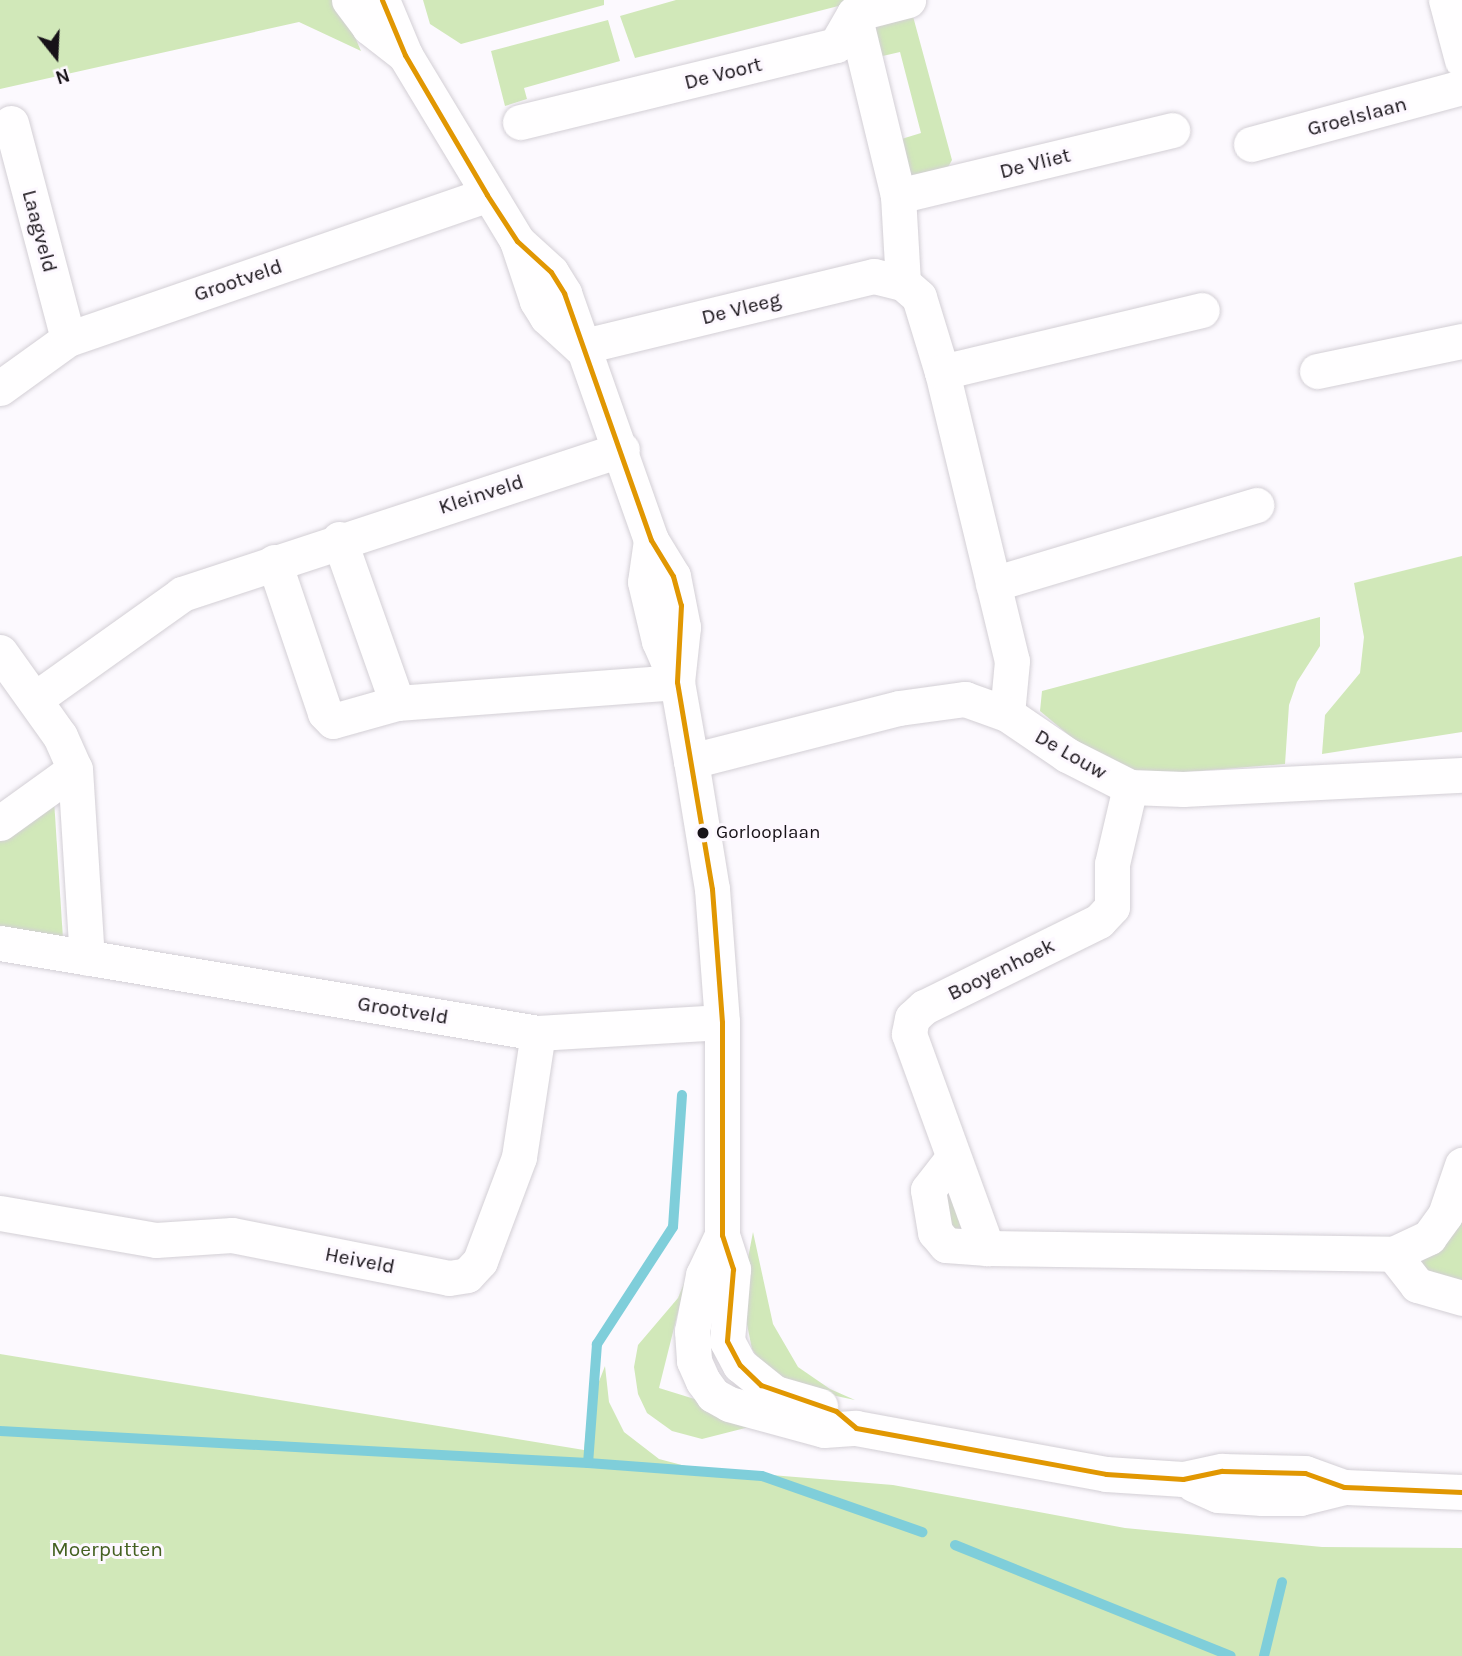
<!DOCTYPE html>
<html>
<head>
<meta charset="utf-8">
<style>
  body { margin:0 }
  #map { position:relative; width:1462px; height:1656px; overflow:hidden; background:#fcf9fe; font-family:Karla,sans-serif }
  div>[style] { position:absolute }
  .green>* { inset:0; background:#d1e8b9 }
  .stream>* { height:10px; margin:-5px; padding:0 5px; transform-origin:5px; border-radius:5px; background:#7fceda }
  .roads { filter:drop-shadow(0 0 2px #d3cfd5) drop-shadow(0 0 2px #d3cfd5) }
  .street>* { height:35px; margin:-17.5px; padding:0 17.5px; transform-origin:17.5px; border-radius:17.5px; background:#fffeff }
  .bus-1>* { height:5px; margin:-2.5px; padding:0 2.5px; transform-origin:2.5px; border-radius:2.5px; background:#e19702 }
  .dots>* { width:19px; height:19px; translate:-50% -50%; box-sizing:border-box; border:4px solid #fdf8ff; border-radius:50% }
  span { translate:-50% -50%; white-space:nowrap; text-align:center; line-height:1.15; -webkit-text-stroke:6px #fdf8ff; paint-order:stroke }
  .bus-label { font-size:19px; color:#171218 }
  .left { translate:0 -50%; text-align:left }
  .street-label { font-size:21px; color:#171218 }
  .park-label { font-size:21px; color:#446021 }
  .north { position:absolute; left:21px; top:21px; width:70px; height:70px; -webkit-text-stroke:5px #fdf8ff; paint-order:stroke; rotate:162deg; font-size:19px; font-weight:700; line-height:28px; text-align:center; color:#171218 }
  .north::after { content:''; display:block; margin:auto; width:24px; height:32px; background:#171218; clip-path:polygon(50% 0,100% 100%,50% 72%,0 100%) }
</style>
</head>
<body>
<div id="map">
  <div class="green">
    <div style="clip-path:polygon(0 0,339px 0,361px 51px,299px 22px,0 89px)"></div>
    <div style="clip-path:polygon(423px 0,604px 0,604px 5px,461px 44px,430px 24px)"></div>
    <div style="clip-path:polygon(676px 0,862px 0,635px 58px,620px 16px)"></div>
    <div style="clip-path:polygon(911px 9px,952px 160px,947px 169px,912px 177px,895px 141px,921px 133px,900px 52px,874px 58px,872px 19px)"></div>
    <div style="clip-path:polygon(608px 20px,620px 61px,524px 88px,527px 99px,505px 106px,491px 51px)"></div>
    <div style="clip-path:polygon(1462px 556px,1462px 732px,1322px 754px,1325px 715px,1360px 673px,1364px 637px,1354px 583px)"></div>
    <div style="clip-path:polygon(1320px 617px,1320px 646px,1297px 682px,1289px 705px,1285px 764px,1174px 773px,1128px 771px,1088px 751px,1040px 711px,1042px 691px)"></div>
    <div style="clip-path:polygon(54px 800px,63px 939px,0 934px,0 835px)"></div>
    <div style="clip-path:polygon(953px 1183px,969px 1236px,952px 1237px,938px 1191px)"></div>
    <div style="clip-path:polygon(1462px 1214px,1462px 1284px,1432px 1281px,1416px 1262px)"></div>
    <div style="clip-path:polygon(753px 1232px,773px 1324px,798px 1367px,830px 1389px,855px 1400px,808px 1390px,765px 1369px,752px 1349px,741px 1295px)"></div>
    <div style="clip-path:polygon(687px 1276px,659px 1388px,769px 1422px,702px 1439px,672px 1431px,647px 1413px,638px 1394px,634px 1367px,638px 1345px,678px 1298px)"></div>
    <div style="clip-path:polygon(0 1354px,584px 1450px,588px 1410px,605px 1366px,609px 1402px,624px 1432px,659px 1459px,697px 1469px,893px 1485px,1125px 1528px,1322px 1547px,1462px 1548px,1462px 1656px,0 1656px)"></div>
  </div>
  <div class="stream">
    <div style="left:682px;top:1095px;width:132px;rotate:93.9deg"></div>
    <div style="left:673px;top:1227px;width:140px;rotate:123deg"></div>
    <div style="left:597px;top:1344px;width:119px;rotate:94.3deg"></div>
    <div style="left:588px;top:1463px;width:174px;rotate:4.3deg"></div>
    <div style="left:762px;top:1476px;width:170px;rotate:19.3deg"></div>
    <div style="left:0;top:1431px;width:589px;rotate:3.12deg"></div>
    <div style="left:955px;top:1545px;width:297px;rotate:21.9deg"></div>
    <div style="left:1264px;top:1656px;width:76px;rotate:-76.3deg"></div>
  </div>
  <div class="roads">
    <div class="street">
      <div style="left:349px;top:0;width:34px;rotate:53deg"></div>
      <div style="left:369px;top:27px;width:46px;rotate:37.9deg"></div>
      <div style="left:382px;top:0;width:60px;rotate:67.3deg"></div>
      <div style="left:405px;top:55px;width:217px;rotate:58.9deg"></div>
      <div style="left:517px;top:241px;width:63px;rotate:71.6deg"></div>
      <div style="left:537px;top:301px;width:19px;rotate:58deg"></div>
      <div style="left:547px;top:317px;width:45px;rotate:42.3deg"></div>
      <div style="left:1446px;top:0;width:62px;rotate:75.1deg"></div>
      <div style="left:854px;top:14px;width:187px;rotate:76.4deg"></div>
      <div style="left:898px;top:196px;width:87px;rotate:86.7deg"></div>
      <div style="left:903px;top:283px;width:21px;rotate:41deg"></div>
      <div style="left:919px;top:297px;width:78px;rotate:73deg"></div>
      <div style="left:942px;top:372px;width:297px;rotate:76.4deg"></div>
      <div style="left:1012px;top:661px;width:53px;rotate:95.4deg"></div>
      <div style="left:520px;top:122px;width:325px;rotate:-13.7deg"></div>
      <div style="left:836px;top:45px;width:36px;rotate:-60deg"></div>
      <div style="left:854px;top:14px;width:56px;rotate:-14.5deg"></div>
      <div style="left:11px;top:123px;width:223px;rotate:75.2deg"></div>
      <div style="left:1251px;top:144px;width:219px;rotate:-15.1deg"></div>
      <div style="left:898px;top:196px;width:282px;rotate:-13.5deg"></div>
      <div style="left:517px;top:241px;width:46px;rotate:42.4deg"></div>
      <div style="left:551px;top:272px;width:25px;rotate:58deg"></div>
      <div style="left:564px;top:293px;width:262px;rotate:70.6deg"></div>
      <div style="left:651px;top:540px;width:42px;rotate:58.6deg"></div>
      <div style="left:673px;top:576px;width:52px;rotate:78.9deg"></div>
      <div style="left:683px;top:627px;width:55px;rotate:96.2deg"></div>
      <div style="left:580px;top:347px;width:302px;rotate:-13.6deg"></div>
      <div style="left:874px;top:276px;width:30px;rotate:14deg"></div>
      <div style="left:1317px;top:371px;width:148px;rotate:-11.7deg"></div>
      <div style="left:942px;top:372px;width:267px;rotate:-13.4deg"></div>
      <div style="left:0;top:388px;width:84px;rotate:-35.8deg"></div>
      <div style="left:68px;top:339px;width:443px;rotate:-19deg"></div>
      <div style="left:339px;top:539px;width:174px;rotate:70.5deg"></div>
      <div style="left:397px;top:703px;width:281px;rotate:-4.3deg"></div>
      <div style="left:651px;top:540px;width:42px;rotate:98.1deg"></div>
      <div style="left:645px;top:582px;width:61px;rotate:76.7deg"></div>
      <div style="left:659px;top:641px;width:45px;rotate:66.3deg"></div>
      <div style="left:677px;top:682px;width:80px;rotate:80deg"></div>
      <div style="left:691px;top:761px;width:130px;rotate:80.7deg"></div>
      <div style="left:712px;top:889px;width:133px;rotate:85.7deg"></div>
      <div style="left:722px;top:1022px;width:213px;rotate:90deg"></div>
      <div style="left:722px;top:1235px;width:44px;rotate:115.4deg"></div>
      <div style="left:703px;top:1275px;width:57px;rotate:101.1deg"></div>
      <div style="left:692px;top:1331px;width:30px;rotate:86deg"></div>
      <div style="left:694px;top:1361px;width:22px;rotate:66deg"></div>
      <div style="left:703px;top:1381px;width:17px;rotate:54deg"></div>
      <div style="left:713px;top:1395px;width:18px;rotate:29deg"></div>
      <div style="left:729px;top:1404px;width:98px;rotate:15.3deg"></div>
      <div style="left:824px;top:1430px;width:32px;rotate:-4deg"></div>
      <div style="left:856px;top:1428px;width:254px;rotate:10.4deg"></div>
      <div style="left:1106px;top:1474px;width:77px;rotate:3.7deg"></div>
      <div style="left:1183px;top:1479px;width:40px;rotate:-12deg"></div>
      <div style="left:1222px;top:1471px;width:83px;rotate:1.4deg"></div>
      <div style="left:1305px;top:1473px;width:41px;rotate:19.7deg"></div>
      <div style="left:274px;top:562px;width:159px;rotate:71.3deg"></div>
      <div style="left:325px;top:713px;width:11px;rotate:45deg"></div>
      <div style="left:333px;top:721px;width:66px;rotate:-15.7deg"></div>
      <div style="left:993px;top:584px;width:275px;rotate:-16.7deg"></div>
      <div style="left:0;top:652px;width:103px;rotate:54.5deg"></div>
      <div style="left:60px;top:736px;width:36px;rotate:66deg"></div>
      <div style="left:75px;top:769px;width:189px;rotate:86.4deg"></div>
      <div style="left:35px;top:699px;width:181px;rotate:-35.5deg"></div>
      <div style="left:182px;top:594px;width:463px;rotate:-18.2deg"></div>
      <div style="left:691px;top:761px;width:215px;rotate:-14.3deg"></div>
      <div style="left:899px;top:708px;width:67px;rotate:-7.8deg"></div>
      <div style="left:965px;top:699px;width:45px;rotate:19.7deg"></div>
      <div style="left:1007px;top:714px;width:73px;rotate:34.3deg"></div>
      <div style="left:1067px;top:755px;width:71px;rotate:26.9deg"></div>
      <div style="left:1130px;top:787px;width:53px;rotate:2.2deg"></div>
      <div style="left:1183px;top:789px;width:279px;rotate:-2.9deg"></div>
      <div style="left:1130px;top:787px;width:79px;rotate:103.2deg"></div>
      <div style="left:1112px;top:864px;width:43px;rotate:90deg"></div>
      <div style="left:1112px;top:907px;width:19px;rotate:133deg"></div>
      <div style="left:1099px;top:921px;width:195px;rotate:153.8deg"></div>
      <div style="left:924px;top:1007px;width:16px;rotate:137deg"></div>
      <div style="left:912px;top:1018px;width:16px;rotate:101deg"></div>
      <div style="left:909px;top:1034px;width:228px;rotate:70deg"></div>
      <div style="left:987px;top:1248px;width:406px;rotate:0.8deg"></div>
      <div style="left:1393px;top:1254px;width:40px;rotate:-25deg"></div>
      <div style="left:1429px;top:1237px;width:27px;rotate:-54deg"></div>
      <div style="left:1445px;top:1215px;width:53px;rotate:-71.2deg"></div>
      <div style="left:0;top:823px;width:92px;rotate:-35.8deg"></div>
      <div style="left:0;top:943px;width:545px;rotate:9.5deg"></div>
      <div style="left:538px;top:1033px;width:184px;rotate:-3.4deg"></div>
      <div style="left:952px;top:1159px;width:39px;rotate:128deg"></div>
      <div style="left:928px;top:1190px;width:43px;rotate:80.5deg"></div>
      <div style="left:935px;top:1232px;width:17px;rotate:50deg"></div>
      <div style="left:946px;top:1245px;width:41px;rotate:4.2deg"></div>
      <div style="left:0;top:1213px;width:158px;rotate:9.8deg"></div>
      <div style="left:156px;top:1240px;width:76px;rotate:-3.8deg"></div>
      <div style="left:232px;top:1235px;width:221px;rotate:11.2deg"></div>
      <div style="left:449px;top:1278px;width:18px;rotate:-9deg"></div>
      <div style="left:467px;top:1275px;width:19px;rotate:-47deg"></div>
      <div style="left:480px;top:1261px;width:111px;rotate:-69.4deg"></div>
      <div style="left:519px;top:1157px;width:125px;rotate:-81.3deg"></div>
      <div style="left:722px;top:1235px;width:36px;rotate:72deg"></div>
      <div style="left:733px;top:1269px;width:72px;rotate:94.8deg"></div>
      <div style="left:727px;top:1341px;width:27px;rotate:62deg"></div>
      <div style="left:740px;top:1365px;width:45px;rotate:38.7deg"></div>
      <div style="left:775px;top:1393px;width:47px;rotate:16.1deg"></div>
      <div style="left:1393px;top:1254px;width:39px;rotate:52deg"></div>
      <div style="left:1417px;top:1285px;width:47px;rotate:16.1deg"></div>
      <div style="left:1193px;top:1484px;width:27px;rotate:24deg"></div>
      <div style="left:1218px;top:1495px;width:44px;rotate:3.9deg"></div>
      <div style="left:1262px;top:1498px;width:38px"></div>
      <div style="left:1300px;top:1498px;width:45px;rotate:-14deg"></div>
      <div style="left:1344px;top:1487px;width:118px;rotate:2.4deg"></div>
    </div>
  </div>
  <div class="bus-1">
    <div style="left:382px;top:0;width:60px;rotate:67.3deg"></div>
    <div style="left:405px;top:55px;width:162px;rotate:59.6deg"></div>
    <div style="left:487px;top:195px;width:55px;rotate:56.9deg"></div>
    <div style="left:517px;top:241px;width:46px;rotate:42.4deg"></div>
    <div style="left:551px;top:272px;width:25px;rotate:58deg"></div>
    <div style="left:564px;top:293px;width:262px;rotate:70.6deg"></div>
    <div style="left:651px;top:540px;width:42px;rotate:58.6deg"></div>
    <div style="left:673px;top:576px;width:30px;rotate:75deg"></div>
    <div style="left:681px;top:605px;width:77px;rotate:93deg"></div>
    <div style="left:677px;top:682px;width:210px;rotate:80.4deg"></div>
    <div style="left:712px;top:889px;width:133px;rotate:85.7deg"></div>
    <div style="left:722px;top:1022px;width:213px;rotate:90deg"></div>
    <div style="left:722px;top:1235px;width:36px;rotate:72deg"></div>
    <div style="left:733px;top:1269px;width:72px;rotate:94.8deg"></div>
    <div style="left:727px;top:1341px;width:27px;rotate:62deg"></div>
    <div style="left:740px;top:1365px;width:29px;rotate:44deg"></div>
    <div style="left:761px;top:1385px;width:79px;rotate:19.1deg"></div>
    <div style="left:836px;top:1411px;width:26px;rotate:40deg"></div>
    <div style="left:856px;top:1428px;width:254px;rotate:10.4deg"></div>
    <div style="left:1106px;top:1474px;width:77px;rotate:3.7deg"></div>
    <div style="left:1183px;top:1479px;width:40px;rotate:-12deg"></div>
    <div style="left:1222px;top:1471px;width:83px;rotate:1.4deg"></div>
    <div style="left:1305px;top:1473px;width:41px;rotate:19.7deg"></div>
    <div style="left:1344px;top:1487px;width:118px;rotate:2.4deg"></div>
  </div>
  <div class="dots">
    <div style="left:703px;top:833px;background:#171218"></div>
  </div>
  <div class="bus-label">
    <span class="left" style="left:716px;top:833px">Gorlooplaan</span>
  </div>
  <div class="street-label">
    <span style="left:723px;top:73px;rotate:-14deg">De Voort</span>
    <span style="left:1357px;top:116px;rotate:-15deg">Groelslaan</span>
    <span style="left:1035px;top:163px;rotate:-14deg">De Vliet</span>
    <span style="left:40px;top:231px;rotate:75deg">Laagveld</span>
    <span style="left:238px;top:280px;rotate:-19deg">Grootveld</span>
    <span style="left:741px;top:308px;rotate:-14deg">De Vleeg</span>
    <span style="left:481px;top:494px;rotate:-18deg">Kleinveld</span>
    <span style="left:1071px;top:754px;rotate:30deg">De Louw</span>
    <span style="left:1001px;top:969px;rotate:-26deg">Booyenhoek</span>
    <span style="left:403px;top:1010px;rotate:9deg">Grootveld</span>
    <span style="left:360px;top:1260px;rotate:11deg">Heiveld</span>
  </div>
  <div class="park-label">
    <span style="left:107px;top:1549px">Moerputten</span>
  </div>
  <div class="north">N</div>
</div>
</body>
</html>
